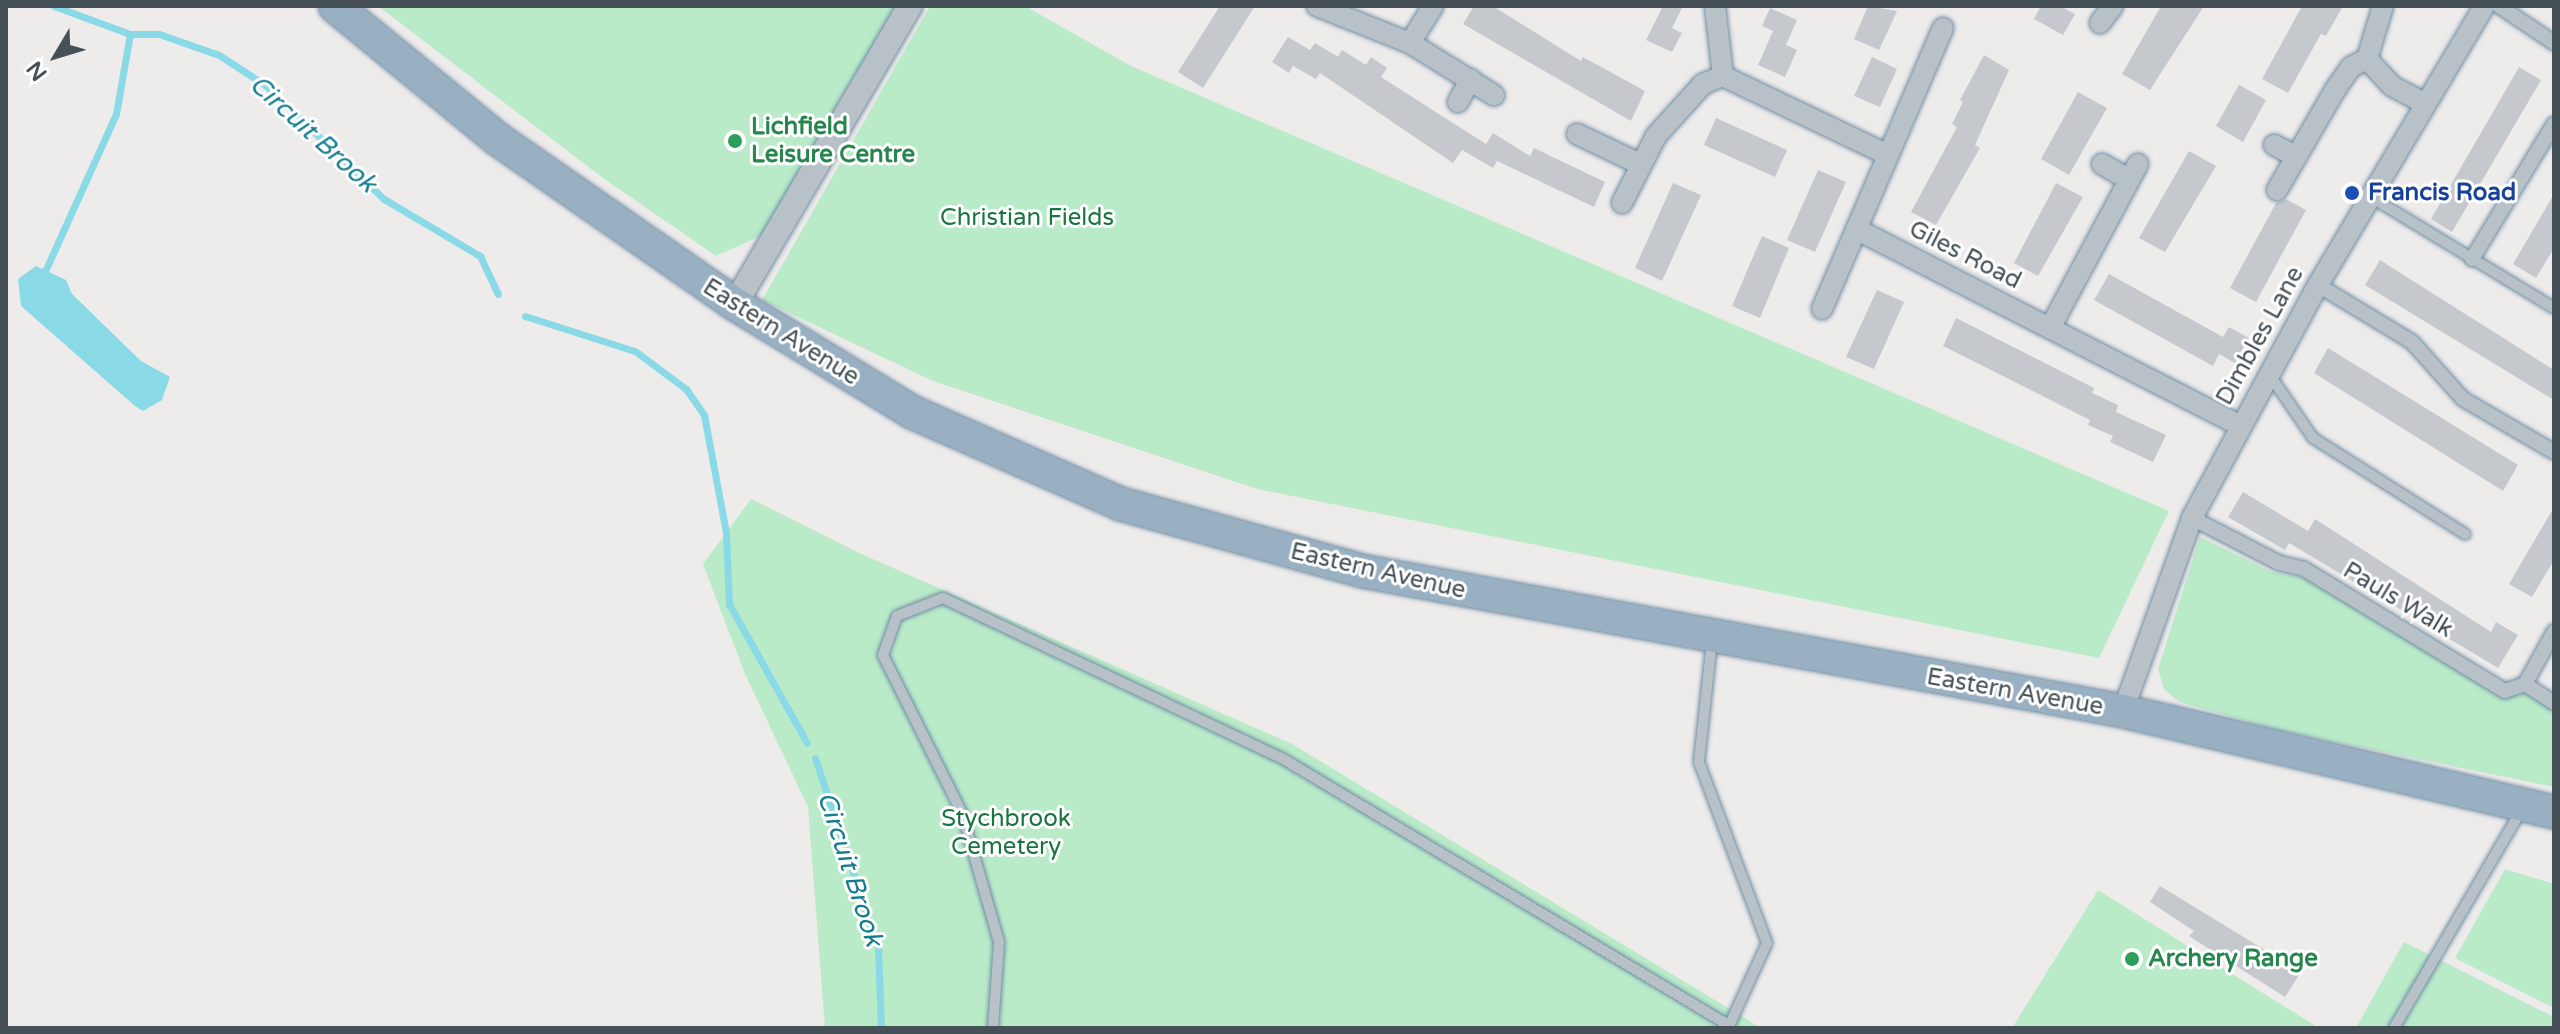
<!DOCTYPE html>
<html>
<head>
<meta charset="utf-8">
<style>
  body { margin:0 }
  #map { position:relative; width:2560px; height:1034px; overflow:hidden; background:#eeebeb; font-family:"Varela Round",sans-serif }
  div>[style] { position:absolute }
  .green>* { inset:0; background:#baebc9 }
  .water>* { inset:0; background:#89d9e6 }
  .stream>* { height:7px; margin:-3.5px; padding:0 3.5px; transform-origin:3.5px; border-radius:3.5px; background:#89d9e6 }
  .building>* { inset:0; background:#c5c9ce }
  .roads { filter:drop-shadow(0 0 2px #708da4) drop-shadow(0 0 2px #708da4) }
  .service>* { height:10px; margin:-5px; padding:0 5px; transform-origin:5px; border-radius:5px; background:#b7c1c7 }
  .pedestrian>* { height:14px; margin:-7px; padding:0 7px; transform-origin:7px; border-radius:7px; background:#b7c1c7 }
  .minor>* { height:20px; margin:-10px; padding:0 10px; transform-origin:10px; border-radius:10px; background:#b7c1c7 }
  .tertiary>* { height:24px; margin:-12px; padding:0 12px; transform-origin:12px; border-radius:12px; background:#b7c1c7 }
  .trunk>* { height:32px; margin:-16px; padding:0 16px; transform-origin:16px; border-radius:16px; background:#98b0c2 }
  .dots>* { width:22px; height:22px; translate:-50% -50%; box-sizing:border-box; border:4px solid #fff; border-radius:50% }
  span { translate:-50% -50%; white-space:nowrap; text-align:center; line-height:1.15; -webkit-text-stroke:6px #fff; paint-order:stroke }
  .leisure-label { font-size:24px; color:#27864d; font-weight:700 }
  .left { translate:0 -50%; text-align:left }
  .transit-label { font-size:24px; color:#164399; font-weight:700 }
  .park-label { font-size:24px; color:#1a7441 }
  .street-label { font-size:24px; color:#455057 }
  .water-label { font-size:26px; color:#137d8f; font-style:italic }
  .frame { position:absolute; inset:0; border:8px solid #455057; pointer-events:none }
  .north { position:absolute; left:16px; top:16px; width:80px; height:80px; -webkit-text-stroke:6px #fff; paint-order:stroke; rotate:232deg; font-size:22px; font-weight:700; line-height:32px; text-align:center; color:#455057 }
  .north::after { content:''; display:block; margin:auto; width:28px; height:36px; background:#455057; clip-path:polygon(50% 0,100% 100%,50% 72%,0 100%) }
</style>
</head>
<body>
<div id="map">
  <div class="green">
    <div style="clip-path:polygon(378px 6px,896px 6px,763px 235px,716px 256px,603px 178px)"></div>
    <div style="clip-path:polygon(930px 6px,1025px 6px,1131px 66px,2169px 511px,2099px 658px,1257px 489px,933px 381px,762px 300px)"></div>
    <div style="clip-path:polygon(751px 499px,857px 552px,1292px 744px,1761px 1028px,825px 1028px,808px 807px,745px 674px,703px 564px)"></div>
    <div style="clip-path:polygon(2200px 537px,2272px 572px,2304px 577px,2503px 698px,2527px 692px,2554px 710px,2554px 787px,2282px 731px,2179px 702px,2164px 689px,2158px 669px)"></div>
    <div style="clip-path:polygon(2505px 869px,2554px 884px,2554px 1008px,2455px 958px)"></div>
    <div style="clip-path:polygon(2098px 890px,2319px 1028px,2012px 1028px)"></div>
    <div style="clip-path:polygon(2404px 942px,2554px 1017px,2554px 1028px,2356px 1028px)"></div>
  </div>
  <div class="water">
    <div style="clip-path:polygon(36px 266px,66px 280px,72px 294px,141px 361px,170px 377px,162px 400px,143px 411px,135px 406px,21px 306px,18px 279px)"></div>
  </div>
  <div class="stream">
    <div style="left:54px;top:6px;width:81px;rotate:20.2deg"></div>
    <div style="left:130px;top:34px;width:29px"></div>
    <div style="left:159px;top:34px;width:64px;rotate:19.3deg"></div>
    <div style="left:219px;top:55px;width:55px;rotate:33.1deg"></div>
    <div style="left:265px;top:85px;width:165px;rotate:43.8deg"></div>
    <div style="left:384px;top:199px;width:112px;rotate:30.7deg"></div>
    <div style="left:480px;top:256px;width:42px;rotate:64.7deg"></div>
    <div style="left:46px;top:269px;width:170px;rotate:-65.7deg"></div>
    <div style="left:116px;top:114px;width:81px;rotate:-80.1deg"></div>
    <div style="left:525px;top:316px;width:115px;rotate:17.7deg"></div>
    <div style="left:635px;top:351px;width:64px;rotate:36.7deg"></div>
    <div style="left:686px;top:389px;width:32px;rotate:55deg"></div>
    <div style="left:704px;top:415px;width:120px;rotate:79.4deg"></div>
    <div style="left:726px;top:533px;width:71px;rotate:87.6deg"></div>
    <div style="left:729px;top:604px;width:159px;rotate:60.7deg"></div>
    <div style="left:815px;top:758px;width:199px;rotate:71.6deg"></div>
    <div style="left:878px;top:947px;width:81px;rotate:87.9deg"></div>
  </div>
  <div class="building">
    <div style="clip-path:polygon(1220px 6px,1255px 6px,1203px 88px,1178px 72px)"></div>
    <div style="clip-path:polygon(1474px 6px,1493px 6px,1581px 61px,1583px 57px,1645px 91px,1631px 121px,1463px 24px)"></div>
    <div style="clip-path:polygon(1663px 6px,1683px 6px,1672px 28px,1682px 33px,1672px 52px,1646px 40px)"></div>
    <div style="clip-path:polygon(1868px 6px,1897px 11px,1879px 50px,1854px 39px)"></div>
    <div style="clip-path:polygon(2041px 6px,2060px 6px,2075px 14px,2063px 35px,2034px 19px)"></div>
    <div style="clip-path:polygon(2161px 6px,2204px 6px,2150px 90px,2122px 74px)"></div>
    <div style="clip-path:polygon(2302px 6px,2343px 6px,2326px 36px,2321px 34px,2288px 93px,2262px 79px)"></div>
    <div style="clip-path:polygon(1770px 8px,1797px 20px,1786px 45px,1797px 50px,1785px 77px,1758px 65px,1773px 31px,1762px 26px)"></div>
    <div style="clip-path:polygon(1288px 37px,1310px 50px,1315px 43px,1338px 57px,1342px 50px,1366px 65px,1371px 57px,1387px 68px,1381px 77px,1486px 144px,1493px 133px,1530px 156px,1534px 148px,1605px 182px,1594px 207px,1497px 161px,1493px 168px,1462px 150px,1453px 163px,1320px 73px,1316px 79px,1293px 66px,1289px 73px,1272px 62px)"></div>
    <div style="clip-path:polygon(1984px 55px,2009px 70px,1975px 145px,1980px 148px,1936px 225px,1911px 212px,1957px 127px,1952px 124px,1963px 102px,1960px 100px)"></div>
    <div style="clip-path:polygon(1872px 57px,1897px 69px,1880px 107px,1854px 96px)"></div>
    <div style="clip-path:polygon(2519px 67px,2541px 80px,2452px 232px,2431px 219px)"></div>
    <div style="clip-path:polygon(2239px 85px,2266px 100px,2243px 142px,2216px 126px)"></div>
    <div style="clip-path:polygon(2078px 92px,2107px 108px,2069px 175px,2041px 159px)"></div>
    <div style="clip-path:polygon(1716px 118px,1787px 150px,1775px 177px,1704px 145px)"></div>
    <div style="clip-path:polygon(2189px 151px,2216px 166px,2165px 252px,2139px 238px)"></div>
    <div style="clip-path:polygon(1818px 170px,1846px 182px,1815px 252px,1787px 240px)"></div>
    <div style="clip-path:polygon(1673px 183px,1701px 195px,1662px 281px,1635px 268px)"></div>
    <div style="clip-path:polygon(2056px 183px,2083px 197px,2038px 276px,2014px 263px)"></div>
    <div style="clip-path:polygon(2554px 194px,2554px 248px,2536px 278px,2513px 264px)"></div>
    <div style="clip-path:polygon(2286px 199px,2306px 210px,2256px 302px,2230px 288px,2276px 203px)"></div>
    <div style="clip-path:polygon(1762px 236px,1789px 248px,1760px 318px,1732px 306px)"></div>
    <div style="clip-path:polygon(2380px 260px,2554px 370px,2554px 400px,2365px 285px)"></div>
    <div style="clip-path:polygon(2109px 274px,2223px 337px,2229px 327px,2249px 338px,2235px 363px,2219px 354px,2213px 366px,2094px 300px)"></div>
    <div style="clip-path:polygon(1877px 290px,1904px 302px,1874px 369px,1846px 357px)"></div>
    <div style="clip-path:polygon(1956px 318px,2094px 388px,2092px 393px,2118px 405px,2116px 412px,2166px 435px,2153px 462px,2110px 442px,2113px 436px,2088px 425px,2090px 420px,1943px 346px)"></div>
    <div style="clip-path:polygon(2328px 348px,2518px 465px,2503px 491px,2314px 373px)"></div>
    <div style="clip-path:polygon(2243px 492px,2308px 531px,2315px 519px,2491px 632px,2496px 622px,2518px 635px,2498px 668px,2289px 543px,2285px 550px,2228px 517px)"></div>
    <div style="clip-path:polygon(2554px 507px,2554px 560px,2532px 597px,2509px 584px)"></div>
    <div style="clip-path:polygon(2160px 886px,2301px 972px,2285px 997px,2189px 936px,2194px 931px,2150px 902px)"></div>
  </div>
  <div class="roads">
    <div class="service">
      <div style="left:2369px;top:196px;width:216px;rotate:31.2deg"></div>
      <div style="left:2269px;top:374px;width:78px;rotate:55.5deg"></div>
      <div style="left:2313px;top:438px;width:180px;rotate:32.3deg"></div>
      <div style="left:1712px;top:640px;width:123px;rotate:96.1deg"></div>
      <div style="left:1699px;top:762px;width:193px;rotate:69.4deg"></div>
      <div style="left:1767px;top:943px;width:94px;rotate:114.6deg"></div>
      <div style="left:993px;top:1028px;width:86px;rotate:-86deg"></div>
      <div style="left:999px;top:942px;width:134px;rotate:-106deg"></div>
      <div style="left:962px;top:813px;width:177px;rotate:-116.6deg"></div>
      <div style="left:883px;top:655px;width:41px;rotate:-70.3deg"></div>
      <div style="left:897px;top:616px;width:49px;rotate:-21.4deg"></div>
      <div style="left:943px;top:598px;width:378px;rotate:25.3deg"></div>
      <div style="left:1285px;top:760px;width:518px;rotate:30.87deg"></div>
      <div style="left:2394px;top:1028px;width:254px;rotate:-59.7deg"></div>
    </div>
    <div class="pedestrian">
      <div style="left:2499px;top:6px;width:66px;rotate:33.9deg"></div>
      <div style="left:2472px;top:259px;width:158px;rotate:-58.7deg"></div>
      <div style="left:2318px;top:285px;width:110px;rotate:31.2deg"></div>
      <div style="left:2412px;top:342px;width:76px;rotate:48.2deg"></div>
      <div style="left:2463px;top:399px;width:105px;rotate:30.2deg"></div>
      <div style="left:2192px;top:518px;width:98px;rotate:27.3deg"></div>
      <div style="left:2279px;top:563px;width:26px;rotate:13deg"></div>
      <div style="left:2304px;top:569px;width:235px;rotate:31.3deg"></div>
      <div style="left:2505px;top:691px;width:21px;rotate:-19deg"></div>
      <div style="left:2525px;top:684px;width:60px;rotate:-60.9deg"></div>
      <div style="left:2525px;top:684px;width:35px;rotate:33deg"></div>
    </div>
    <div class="minor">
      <div style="left:1317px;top:6px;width:100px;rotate:21.7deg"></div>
      <div style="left:1410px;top:43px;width:99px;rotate:31.8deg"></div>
      <div style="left:1715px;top:6px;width:70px;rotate:83.5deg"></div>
      <div style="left:2383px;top:6px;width:55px;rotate:106.8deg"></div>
      <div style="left:2367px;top:59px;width:37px;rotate:47deg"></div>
      <div style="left:2392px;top:86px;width:36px;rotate:28deg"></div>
      <div style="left:2100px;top:23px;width:21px;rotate:-53deg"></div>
      <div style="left:1410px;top:43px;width:44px;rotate:-58.1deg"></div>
      <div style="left:1458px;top:102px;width:26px;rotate:-61deg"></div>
      <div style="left:1577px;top:134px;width:70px;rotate:25.5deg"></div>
      <div style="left:2274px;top:145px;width:25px;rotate:27deg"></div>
      <div style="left:2102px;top:164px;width:30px;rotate:30deg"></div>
      <div style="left:2277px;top:190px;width:116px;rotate:-59.9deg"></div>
      <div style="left:2335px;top:90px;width:28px;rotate:-55deg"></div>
      <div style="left:2351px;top:67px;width:18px;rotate:-27deg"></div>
      <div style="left:1622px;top:203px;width:75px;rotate:-63.1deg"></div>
      <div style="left:1656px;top:136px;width:70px;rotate:-47.9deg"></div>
      <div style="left:1703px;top:84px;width:22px;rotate:-22deg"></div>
      <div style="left:1723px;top:76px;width:183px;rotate:25.6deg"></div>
      <div style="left:1856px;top:229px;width:432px;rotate:27.1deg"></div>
      <div style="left:1822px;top:309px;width:306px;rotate:-66.7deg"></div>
      <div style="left:2050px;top:328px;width:186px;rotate:-61.8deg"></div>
      <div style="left:2123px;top:711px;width:205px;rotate:-70.3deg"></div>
      <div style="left:2192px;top:518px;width:265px;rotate:-61.6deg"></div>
      <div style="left:2318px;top:285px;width:325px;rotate:-59.2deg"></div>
    </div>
    <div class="tertiary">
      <div style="left:735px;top:304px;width:346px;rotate:-59.6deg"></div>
    </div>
    <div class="trunk">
      <div style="left:335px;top:6px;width:208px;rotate:39.3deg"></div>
      <div style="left:496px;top:138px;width:291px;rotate:34.8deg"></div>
      <div style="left:735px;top:304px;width:207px;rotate:31.4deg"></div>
      <div style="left:912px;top:412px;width:228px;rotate:23.8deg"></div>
      <div style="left:1121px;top:504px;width:250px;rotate:15.5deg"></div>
      <div style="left:1362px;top:571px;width:774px;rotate:10.42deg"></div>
      <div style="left:2123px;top:711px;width:443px;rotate:13.2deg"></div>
    </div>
  </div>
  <div class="dots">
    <div style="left:735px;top:141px;background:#2e9e5b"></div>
    <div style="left:2352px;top:193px;background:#1a4fb4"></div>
    <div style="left:2132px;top:959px;background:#2e9e5b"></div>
  </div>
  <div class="leisure-label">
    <span class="left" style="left:751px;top:141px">Lichfield<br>Leisure Centre</span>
    <span class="left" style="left:2148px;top:959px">Archery Range</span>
  </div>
  <div class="transit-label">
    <span class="left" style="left:2368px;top:193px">Francis Road</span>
  </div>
  <div class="park-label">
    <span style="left:1027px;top:218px">Christian Fields</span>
    <span style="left:1006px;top:833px">Stychbrook<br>Cemetery</span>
  </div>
  <div class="street-label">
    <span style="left:1965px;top:255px;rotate:27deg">Giles Road</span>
    <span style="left:781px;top:332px;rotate:32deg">Eastern Avenue</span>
    <span style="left:2260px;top:336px;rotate:-61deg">Dimbles Lane</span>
    <span style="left:1378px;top:571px;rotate:13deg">Eastern Avenue</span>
    <span style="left:2398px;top:600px;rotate:31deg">Pauls Walk</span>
    <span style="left:2015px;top:692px;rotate:10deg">Eastern Avenue</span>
  </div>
  <div class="water-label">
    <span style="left:313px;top:134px;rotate:42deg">Circuit Brook</span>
    <span style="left:850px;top:869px;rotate:72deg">Circuit Brook</span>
  </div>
  <div class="frame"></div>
  <div class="north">N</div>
</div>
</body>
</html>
